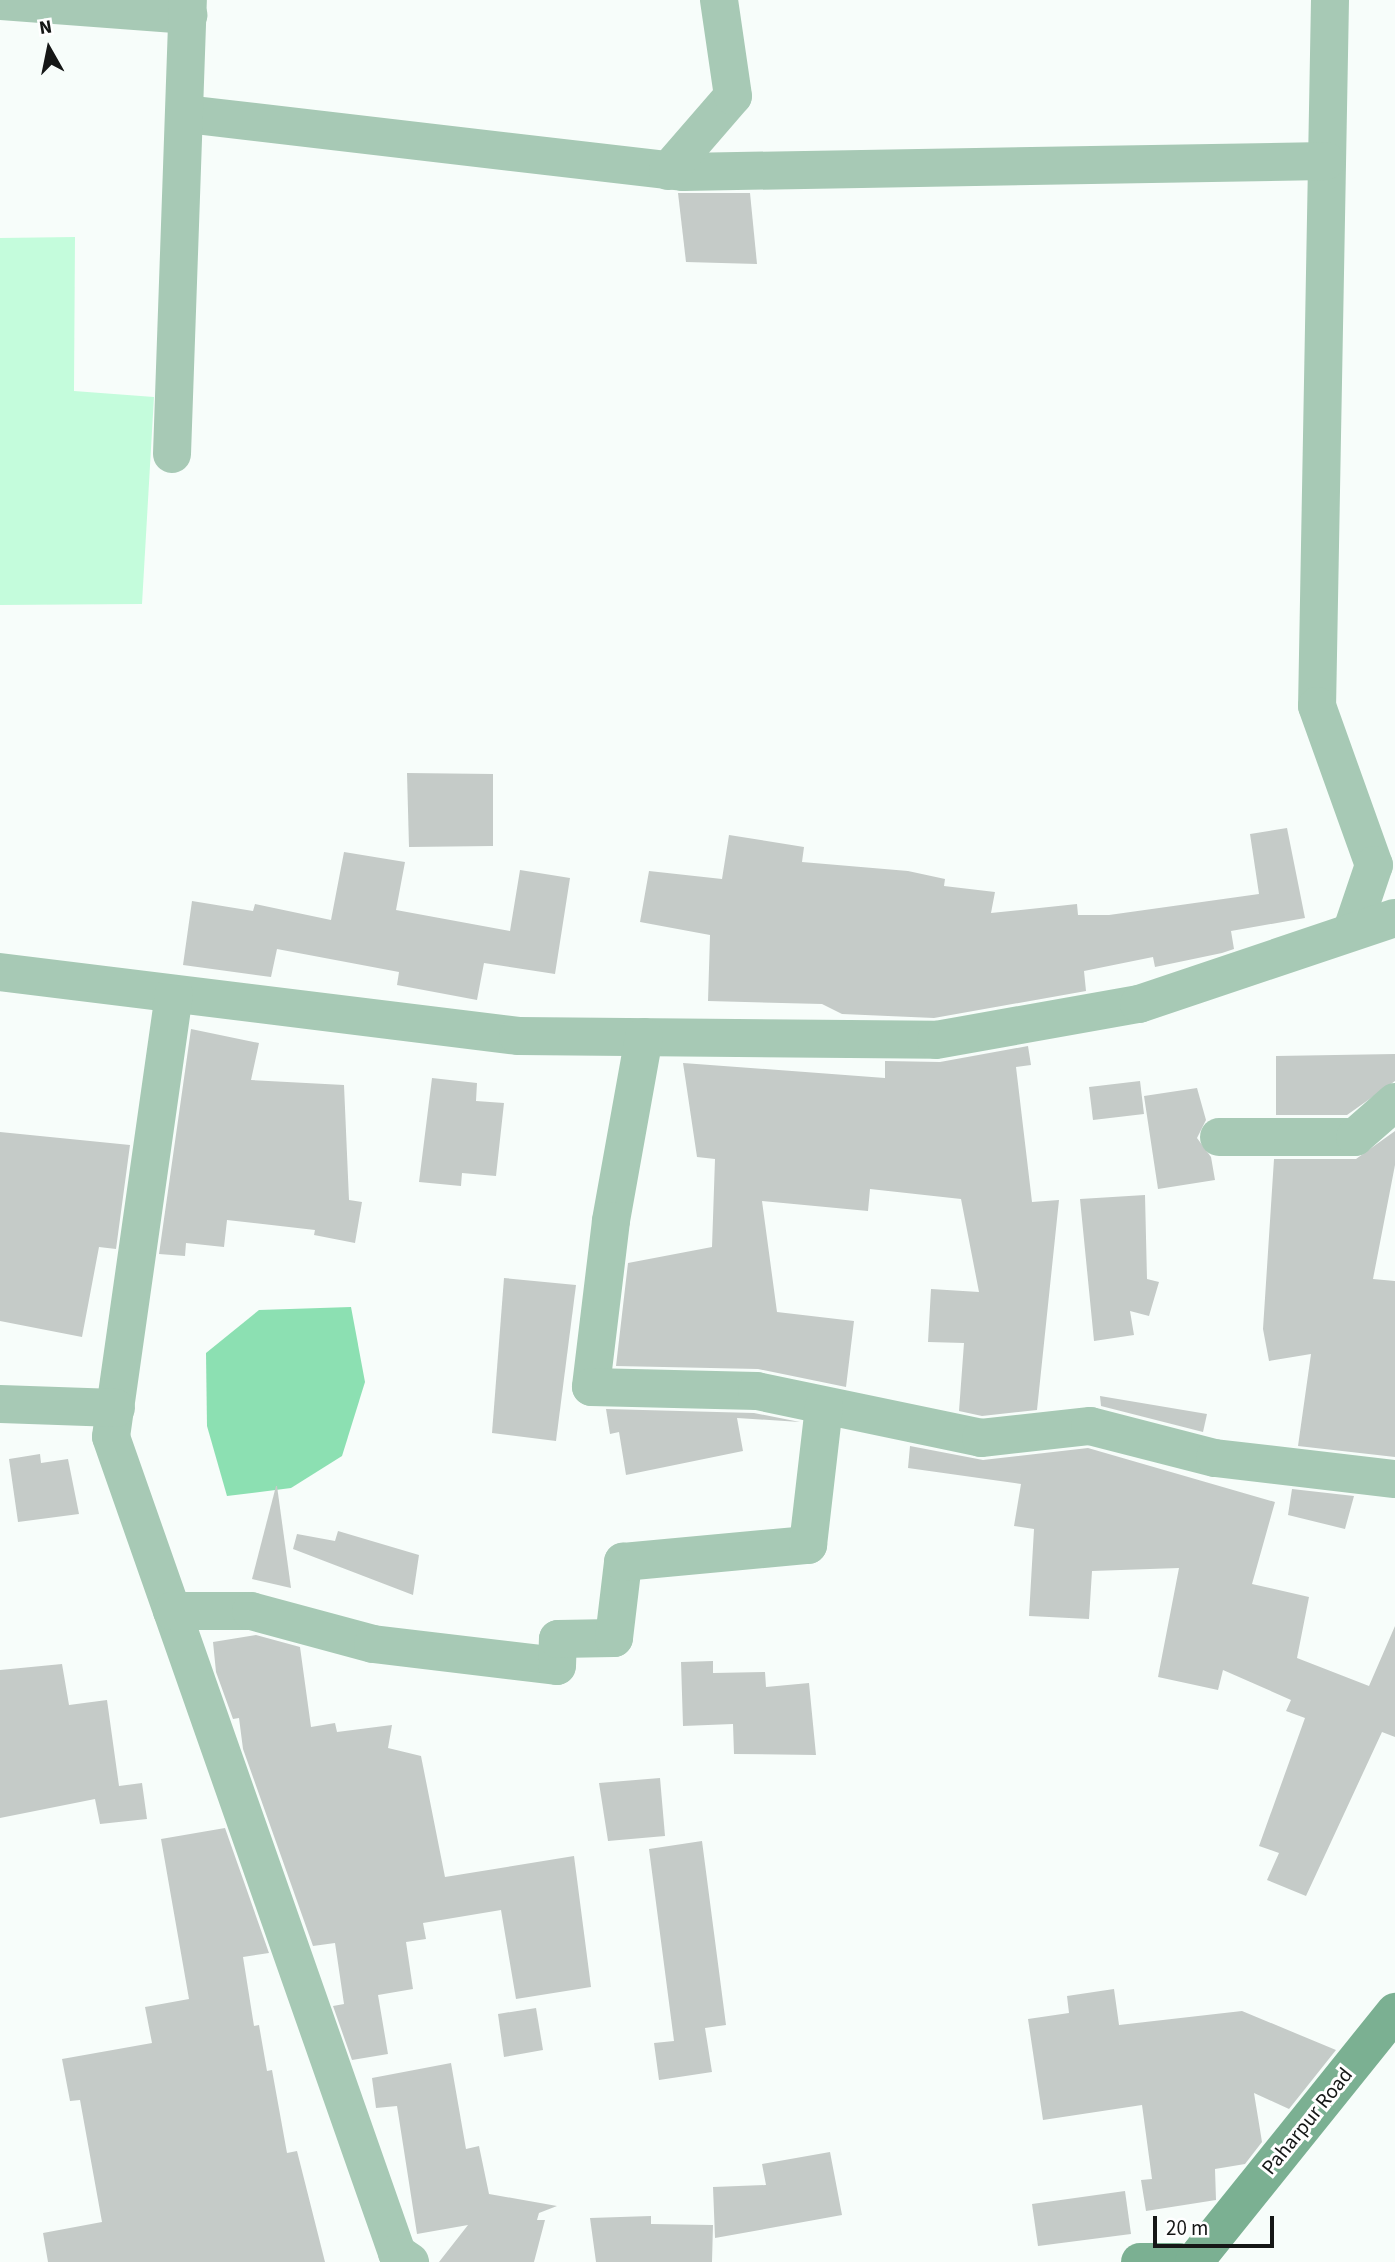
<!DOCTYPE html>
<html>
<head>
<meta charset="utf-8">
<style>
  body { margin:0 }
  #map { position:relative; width:1395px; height:2262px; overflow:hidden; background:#f7fdfa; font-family:"Source Sans 3",sans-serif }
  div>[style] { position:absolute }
  .green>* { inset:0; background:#c4fcdc }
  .water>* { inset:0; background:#8ce0b2 }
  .building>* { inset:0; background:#c5cbc8 }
  .minor>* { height:38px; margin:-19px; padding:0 19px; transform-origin:19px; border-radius:19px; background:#a7c9b5 }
  .secondary>* { height:38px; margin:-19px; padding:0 19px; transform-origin:19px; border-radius:19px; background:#7bb092 }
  span { translate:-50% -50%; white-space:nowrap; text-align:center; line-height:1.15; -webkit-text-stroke:6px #fff; paint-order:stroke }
  .street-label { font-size:21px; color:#151716 }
  .north { position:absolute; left:14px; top:14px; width:70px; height:70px; -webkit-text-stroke:5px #fff; paint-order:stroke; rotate:351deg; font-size:19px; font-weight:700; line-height:28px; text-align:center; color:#151716 }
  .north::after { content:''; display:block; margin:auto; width:24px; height:32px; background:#151716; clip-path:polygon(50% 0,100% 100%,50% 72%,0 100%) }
  .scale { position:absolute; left:1153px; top:2216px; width:121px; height:32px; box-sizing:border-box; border:4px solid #151716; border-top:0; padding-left:9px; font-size:21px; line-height:24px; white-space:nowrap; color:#151716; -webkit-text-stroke:5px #fff; paint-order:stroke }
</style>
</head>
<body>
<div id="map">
  <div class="green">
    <div style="clip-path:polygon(75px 237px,74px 391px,154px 397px,142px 604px,0 605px,0 238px)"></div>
  </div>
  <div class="water">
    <div style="clip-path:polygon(351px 1307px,365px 1382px,342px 1456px,291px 1488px,227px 1496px,207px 1426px,206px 1353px,259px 1310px)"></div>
  </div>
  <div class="building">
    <div style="clip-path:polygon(678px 193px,750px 193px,757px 264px,686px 262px)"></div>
    <div style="clip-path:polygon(407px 773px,493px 774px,493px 846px,409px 847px)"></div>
    <div style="clip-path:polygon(1287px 828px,1305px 918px,1231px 931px,1234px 949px,1222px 953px,1155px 967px,1153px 957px,1084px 971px,1086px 991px,934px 1018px,842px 1014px,822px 1004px,708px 1001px,710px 935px,640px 922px,649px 871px,722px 879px,729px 835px,804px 847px,802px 862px,908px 871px,945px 879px,944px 886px,995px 892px,991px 913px,1077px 904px,1078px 915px,1109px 915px,1259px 894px,1250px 834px)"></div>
    <div style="clip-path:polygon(344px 852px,405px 862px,396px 910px,510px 931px,520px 870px,570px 878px,555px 974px,484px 963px,477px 1000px,397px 985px,399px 972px,277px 949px,271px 977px,183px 965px,192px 901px,253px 911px,255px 904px,331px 920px)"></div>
    <div style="clip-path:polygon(191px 1029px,259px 1043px,251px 1080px,344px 1085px,349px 1200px,362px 1202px,355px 1243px,314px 1235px,315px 1230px,227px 1220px,224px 1247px,186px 1243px,185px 1256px,159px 1254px)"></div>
    <div style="clip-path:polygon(1028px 1046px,1031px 1065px,1016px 1067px,1032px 1202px,1059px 1200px,1037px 1410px,982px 1416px,959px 1411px,964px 1343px,928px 1342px,931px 1289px,979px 1292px,961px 1199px,870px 1189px,868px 1211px,762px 1201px,777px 1312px,854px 1321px,846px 1387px,758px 1369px,616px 1366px,628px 1263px,712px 1247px,715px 1159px,697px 1157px,683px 1063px,885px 1078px,885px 1061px,940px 1062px)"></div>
    <div style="clip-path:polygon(1395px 1054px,1395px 1081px,1347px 1115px,1276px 1115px,1276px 1056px)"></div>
    <div style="clip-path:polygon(432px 1078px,477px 1083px,476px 1101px,504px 1103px,496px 1176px,462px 1173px,461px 1186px,419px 1182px)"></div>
    <div style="clip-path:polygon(1140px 1081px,1144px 1114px,1093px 1120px,1089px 1087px)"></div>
    <div style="clip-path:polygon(1197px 1088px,1206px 1120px,1197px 1138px,1211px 1157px,1215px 1180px,1158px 1189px,1144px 1096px)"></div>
    <div style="clip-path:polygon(1395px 1131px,1395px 1165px,1373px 1279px,1395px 1281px,1395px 1457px,1298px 1446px,1311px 1354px,1269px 1361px,1263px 1329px,1274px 1159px,1356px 1159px)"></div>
    <div style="clip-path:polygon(0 1132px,130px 1145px,116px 1249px,99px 1247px,82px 1337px,0 1321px)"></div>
    <div style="clip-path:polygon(1145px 1195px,1147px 1279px,1159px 1282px,1149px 1316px,1130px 1311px,1134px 1335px,1094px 1341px,1080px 1199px)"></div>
    <div style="clip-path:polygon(504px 1278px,576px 1285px,556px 1441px,492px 1433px)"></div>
    <div style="clip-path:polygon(1100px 1396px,1207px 1414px,1203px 1432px,1101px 1406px)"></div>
    <div style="clip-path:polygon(606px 1409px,754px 1413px,800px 1422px,737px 1418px,743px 1451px,626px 1475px,619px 1432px,610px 1434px)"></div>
    <div style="clip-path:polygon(910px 1446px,983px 1460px,1088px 1448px,1275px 1502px,1252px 1584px,1309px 1597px,1297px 1658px,1369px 1686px,1395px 1626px,1395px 1737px,1382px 1732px,1306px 1896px,1267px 1880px,1279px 1853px,1259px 1846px,1305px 1718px,1286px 1711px,1291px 1700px,1223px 1670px,1218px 1690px,1158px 1677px,1179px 1568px,1092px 1571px,1089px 1619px,1029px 1616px,1034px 1529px,1014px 1526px,1021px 1484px,908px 1468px)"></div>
    <div style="clip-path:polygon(40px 1454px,41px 1463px,68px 1459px,79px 1514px,18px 1522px,9px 1459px)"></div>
    <div style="clip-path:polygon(276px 1486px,277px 1486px,291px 1588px,252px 1579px)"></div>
    <div style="clip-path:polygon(1292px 1489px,1354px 1496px,1345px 1529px,1288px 1515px)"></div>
    <div style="clip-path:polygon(338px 1531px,419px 1555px,413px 1595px,293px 1549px,297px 1534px,335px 1541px)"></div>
    <div style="clip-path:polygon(256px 1635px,300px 1647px,311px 1727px,335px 1723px,337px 1732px,392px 1725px,388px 1748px,421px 1756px,445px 1877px,574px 1856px,591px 1987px,516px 1999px,501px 1910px,423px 1923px,426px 1939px,406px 1942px,413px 1989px,378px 1995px,388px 2054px,352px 2060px,333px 2006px,344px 2004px,335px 1943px,313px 1946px,243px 1749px,239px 1718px,233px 1719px,216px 1672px,213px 1642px)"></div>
    <div style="clip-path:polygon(713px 1661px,713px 1673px,765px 1672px,766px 1687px,809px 1683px,816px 1755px,734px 1754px,733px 1724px,683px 1726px,681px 1662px)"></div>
    <div style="clip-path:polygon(62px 1664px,69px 1705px,107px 1700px,119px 1786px,142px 1783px,147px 1819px,100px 1824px,95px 1799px,0 1818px,0 1670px)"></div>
    <div style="clip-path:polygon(660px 1778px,665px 1836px,608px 1841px,599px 1783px)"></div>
    <div style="clip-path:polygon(225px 1828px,269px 1953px,243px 1957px,254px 2026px,259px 2025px,267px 2071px,272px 2070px,287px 2153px,297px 2151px,325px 2262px,48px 2262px,43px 2233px,102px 2222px,80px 2100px,70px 2101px,62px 2059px,152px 2043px,145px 2007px,189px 1999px,161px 1839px)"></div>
    <div style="clip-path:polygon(702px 1841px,726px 2025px,705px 2028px,712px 2072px,659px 2080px,654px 2043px,674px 2041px,649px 1849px)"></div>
    <div style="clip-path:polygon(1114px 1989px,1119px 2025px,1242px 2011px,1336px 2050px,1289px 2109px,1254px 2093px,1262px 2142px,1245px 2164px,1215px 2169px,1216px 2200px,1146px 2211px,1141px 2180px,1152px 2179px,1142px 2105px,1043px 2120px,1028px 2019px,1069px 2013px,1067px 1996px)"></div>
    <div style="clip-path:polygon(536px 2008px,543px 2050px,504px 2057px,498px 2014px)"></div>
    <div style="clip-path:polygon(451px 2063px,466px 2149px,479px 2146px,489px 2194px,557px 2206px,539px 2213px,537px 2220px,545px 2220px,534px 2262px,439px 2262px,468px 2225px,417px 2234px,397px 2106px,376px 2108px,372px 2078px)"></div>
    <div style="clip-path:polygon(830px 2152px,842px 2215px,715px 2238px,713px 2187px,766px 2185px,762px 2164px)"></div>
    <div style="clip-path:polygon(1125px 2191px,1131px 2234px,1038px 2246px,1032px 2204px)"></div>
    <div style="clip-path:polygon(651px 2216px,651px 2224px,713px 2225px,712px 2262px,596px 2262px,590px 2218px)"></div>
  </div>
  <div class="minor">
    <div style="left:1330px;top:0;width:706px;rotate:91.05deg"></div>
    <div style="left:1317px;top:706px;width:169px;rotate:70.3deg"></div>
    <div style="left:1374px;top:865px;width:69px;rotate:108.7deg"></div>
    <div style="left:0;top:1px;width:189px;rotate:4.3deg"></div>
    <div style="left:186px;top:114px;width:500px;rotate:6.66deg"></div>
    <div style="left:683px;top:172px;width:643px;rotate:-0.98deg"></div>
    <div style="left:668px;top:171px;width:99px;rotate:-49.1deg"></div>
    <div style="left:733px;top:96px;width:97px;rotate:-98.3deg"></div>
    <div style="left:172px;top:454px;width:454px;rotate:-88deg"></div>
    <div style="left:0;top:972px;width:522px;rotate:7.04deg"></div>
    <div style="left:518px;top:1036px;width:418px;rotate:0.5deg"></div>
    <div style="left:936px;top:1040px;width:206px;rotate:-10.1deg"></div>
    <div style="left:1139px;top:1004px;width:270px;rotate:-18.6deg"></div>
    <div style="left:174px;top:994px;width:447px;rotate:98.1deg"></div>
    <div style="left:111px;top:1437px;width:865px;rotate:70.68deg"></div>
    <div style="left:397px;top:2253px;width:16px;rotate:35deg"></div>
    <div style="left:644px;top:1037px;width:187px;rotate:100.2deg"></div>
    <div style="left:611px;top:1221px;width:167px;rotate:96.9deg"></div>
    <div style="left:591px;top:1387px;width:166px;rotate:1.4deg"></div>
    <div style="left:757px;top:1391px;width:229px;rotate:11.8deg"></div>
    <div style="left:981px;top:1438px;width:110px;rotate:-6.3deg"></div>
    <div style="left:1090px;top:1426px;width:129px;rotate:14.4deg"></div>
    <div style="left:1215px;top:1458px;width:181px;rotate:6.7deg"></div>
    <div style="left:1219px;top:1137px;width:136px"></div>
    <div style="left:1355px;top:1137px;width:53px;rotate:-41.2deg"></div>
    <div style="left:0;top:1404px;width:116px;rotate:2deg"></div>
    <div style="left:172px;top:1611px;width:79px"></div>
    <div style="left:251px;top:1611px;width:126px;rotate:15.1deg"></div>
    <div style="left:373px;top:1644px;width:185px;rotate:6.8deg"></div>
    <div style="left:557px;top:1666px;width:27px;rotate:-88deg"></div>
    <div style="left:558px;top:1639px;width:56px;rotate:-1deg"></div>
    <div style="left:614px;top:1638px;width:77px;rotate:-83.2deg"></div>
    <div style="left:623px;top:1562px;width:186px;rotate:-5.3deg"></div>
    <div style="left:808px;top:1545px;width:139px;rotate:-83.4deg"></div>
  </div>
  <div class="secondary">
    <div style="left:1140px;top:2262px;width:39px"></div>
    <div style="left:1194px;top:2262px;width:321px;rotate:-51.2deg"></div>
  </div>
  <div class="street-label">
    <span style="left:1307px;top:2121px;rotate:-51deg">Paharpur Road</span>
  </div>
  <div class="north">N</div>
  <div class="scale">20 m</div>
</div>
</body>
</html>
